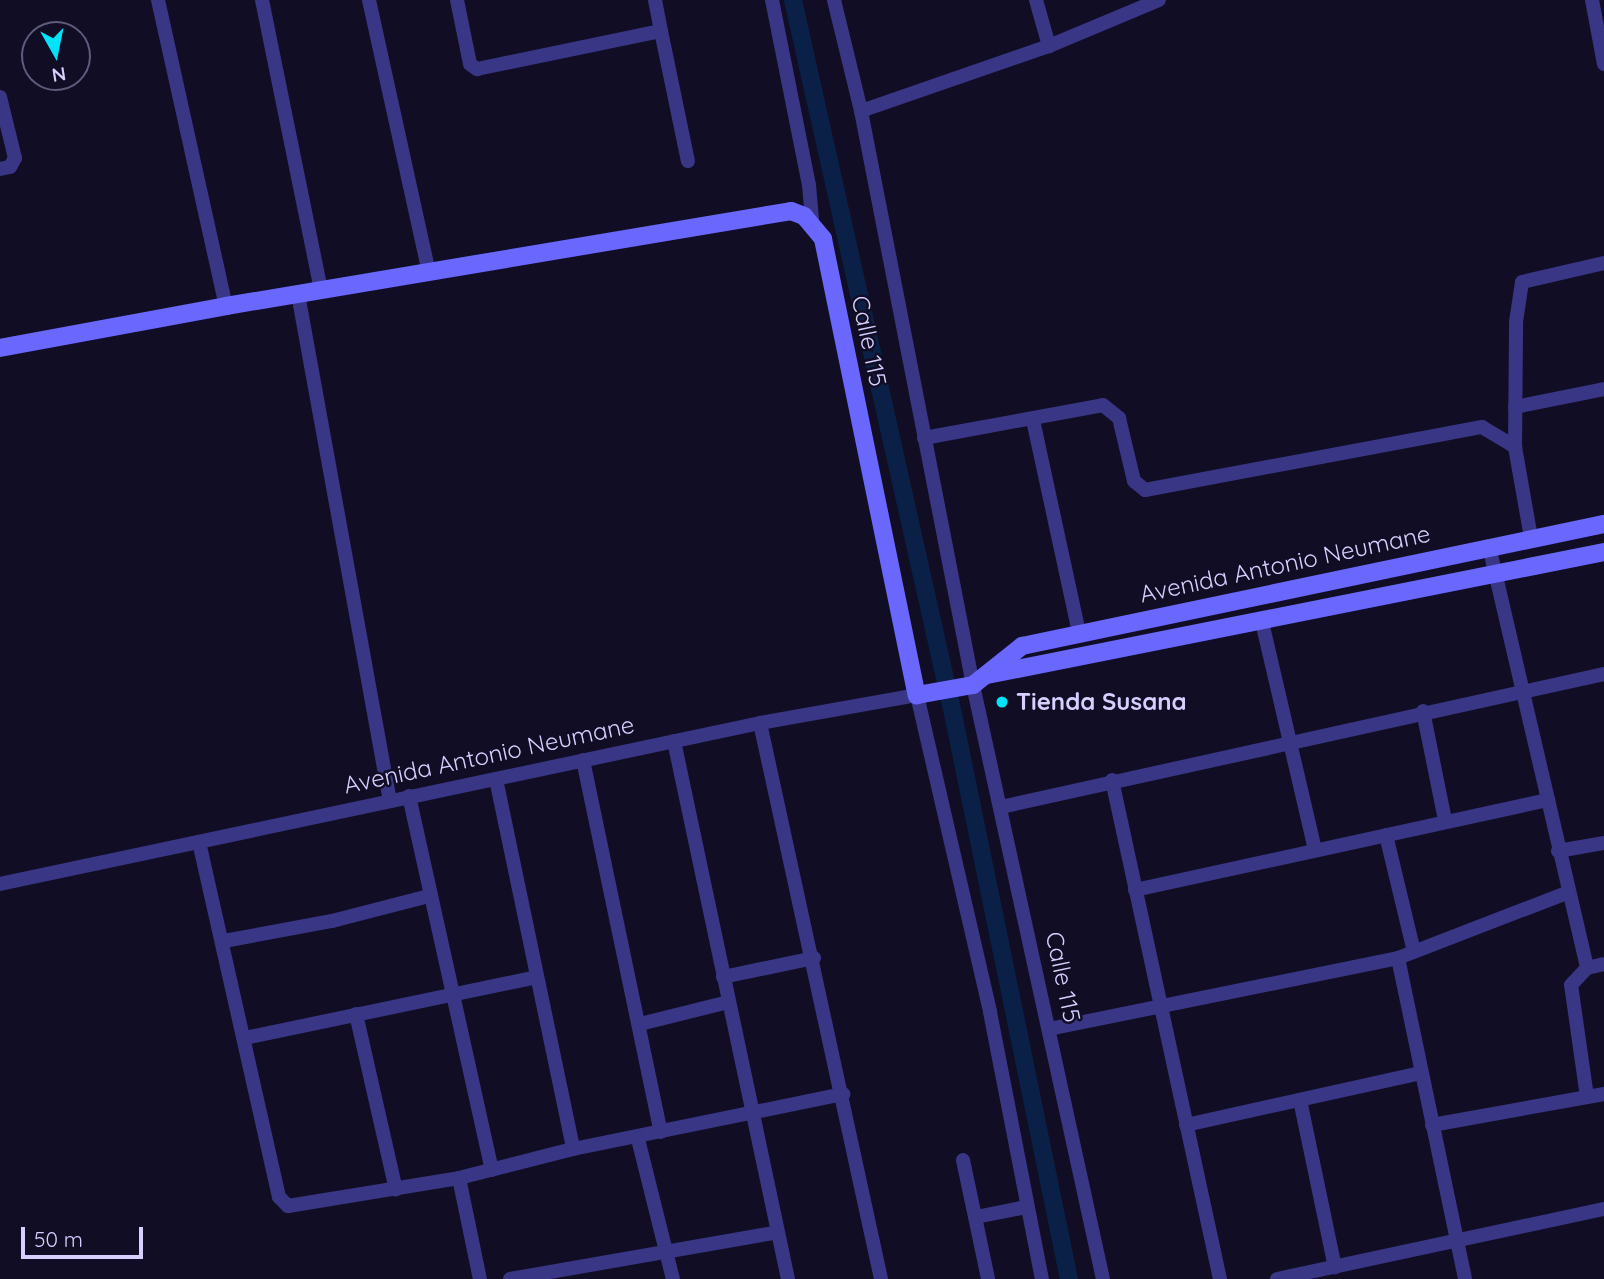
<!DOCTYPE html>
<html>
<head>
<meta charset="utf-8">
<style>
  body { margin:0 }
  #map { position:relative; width:1604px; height:1279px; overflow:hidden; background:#110d24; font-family:Quicksand,sans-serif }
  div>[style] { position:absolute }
  .canal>* { height:18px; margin:-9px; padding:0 9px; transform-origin:9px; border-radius:9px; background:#0a2046 }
  .street>* { height:14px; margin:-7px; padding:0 7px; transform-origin:7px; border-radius:7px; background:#393685 }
  .secondary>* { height:18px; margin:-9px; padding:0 9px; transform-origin:9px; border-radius:9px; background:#6a67ff }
  .dots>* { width:19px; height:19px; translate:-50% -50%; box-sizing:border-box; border:4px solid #110d24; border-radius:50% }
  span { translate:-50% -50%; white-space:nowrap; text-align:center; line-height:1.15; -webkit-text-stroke:5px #110d24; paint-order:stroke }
  .street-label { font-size:24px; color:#d5d0ff }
  .poi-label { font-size:24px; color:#d5d0ff; font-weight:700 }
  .left { translate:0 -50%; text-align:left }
  .north { position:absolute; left:21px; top:21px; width:70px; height:70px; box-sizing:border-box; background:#110d24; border:2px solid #5f5b7c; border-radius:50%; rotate:171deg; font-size:19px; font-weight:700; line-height:28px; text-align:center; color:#d5d0ff }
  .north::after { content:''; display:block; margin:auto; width:24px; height:32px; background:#00e3fb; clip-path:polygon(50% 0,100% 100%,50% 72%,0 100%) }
  .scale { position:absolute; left:21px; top:1227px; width:122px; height:32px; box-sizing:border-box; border:4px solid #d5d0ff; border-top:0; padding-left:9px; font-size:21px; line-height:24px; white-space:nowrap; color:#d5d0ff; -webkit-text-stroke:5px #110d24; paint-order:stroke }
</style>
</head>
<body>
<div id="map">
  <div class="canal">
    <div style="left:793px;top:0;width:732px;rotate:77.37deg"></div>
    <div style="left:953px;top:714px;width:577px;rotate:78.4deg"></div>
  </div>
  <div class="street">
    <div style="left:158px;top:0;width:313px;rotate:77.5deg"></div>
    <div style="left:262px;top:0;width:296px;rotate:78.5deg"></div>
    <div style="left:369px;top:0;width:280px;rotate:77.6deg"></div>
    <div style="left:457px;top:0;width:65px;rotate:78.5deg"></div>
    <div style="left:470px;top:64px;width:9px;rotate:36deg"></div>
    <div style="left:477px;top:69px;width:188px;rotate:-11.7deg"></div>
    <div style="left:661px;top:31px;width:32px;rotate:-101deg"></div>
    <div style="left:772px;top:0;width:189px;rotate:78.7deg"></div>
    <div style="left:809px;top:185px;width:38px;rotate:85deg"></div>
    <div style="left:834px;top:0;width:114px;rotate:76.3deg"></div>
    <div style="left:861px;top:111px;width:585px;rotate:78.96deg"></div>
    <div style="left:973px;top:685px;width:608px;rotate:77.66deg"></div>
    <div style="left:1036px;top:0;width:48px;rotate:74.2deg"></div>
    <div style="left:1592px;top:0;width:65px;rotate:79.4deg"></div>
    <div style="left:661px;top:31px;width:133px;rotate:78.3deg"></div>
    <div style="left:0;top:97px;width:63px;rotate:76.2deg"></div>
    <div style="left:15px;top:158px;width:10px;rotate:119deg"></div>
    <div style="left:10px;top:167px;width:10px;rotate:169deg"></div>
    <div style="left:861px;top:111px;width:199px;rotate:-19.1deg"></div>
    <div style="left:1049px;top:46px;width:119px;rotate:-22.7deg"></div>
    <div style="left:298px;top:294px;width:515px;rotate:79.72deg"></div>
    <div style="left:1515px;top:407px;width:91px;rotate:-11.4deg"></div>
    <div style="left:1033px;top:420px;width:218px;rotate:77.8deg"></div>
    <div style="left:924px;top:438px;width:182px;rotate:-10.4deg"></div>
    <div style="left:1103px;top:405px;width:21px;rotate:39deg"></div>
    <div style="left:1119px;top:418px;width:65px;rotate:76.6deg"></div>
    <div style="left:1134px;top:481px;width:14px;rotate:39deg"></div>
    <div style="left:1145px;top:490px;width:343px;rotate:-10.6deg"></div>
    <div style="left:1482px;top:427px;width:39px;rotate:31deg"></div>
    <div style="left:1515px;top:447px;width:92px;rotate:80deg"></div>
    <div style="left:1515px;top:447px;width:125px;rotate:-89.5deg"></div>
    <div style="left:1516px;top:322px;width:40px;rotate:-81.5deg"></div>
    <div style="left:1522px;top:282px;width:84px;rotate:-13deg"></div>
    <div style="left:1489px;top:546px;width:433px;rotate:76.9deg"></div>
    <div style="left:1262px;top:622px;width:234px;rotate:76.9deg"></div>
    <div style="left:1423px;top:711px;width:111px;rotate:78.6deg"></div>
    <div style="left:760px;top:723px;width:569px;rotate:77.72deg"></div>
    <div style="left:674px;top:741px;width:550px;rotate:78.04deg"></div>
    <div style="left:583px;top:760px;width:380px;rotate:78.2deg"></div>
    <div style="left:496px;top:779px;width:378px;rotate:78.2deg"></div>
    <div style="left:1112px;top:780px;width:511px;rotate:77.79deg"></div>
    <div style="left:409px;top:796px;width:383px;rotate:77.5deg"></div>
    <div style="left:1001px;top:807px;width:617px;rotate:-12.44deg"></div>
    <div style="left:1386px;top:835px;width:120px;rotate:76.5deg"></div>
    <div style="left:199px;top:842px;width:364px;rotate:77.3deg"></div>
    <div style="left:279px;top:1197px;width:13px;rotate:45deg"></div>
    <div style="left:288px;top:1206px;width:173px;rotate:-9.3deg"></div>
    <div style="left:459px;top:1178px;width:118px;rotate:-14.3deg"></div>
    <div style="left:573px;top:1149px;width:276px;rotate:-11.5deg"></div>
    <div style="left:1558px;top:851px;width:47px;rotate:-9.9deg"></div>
    <div style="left:0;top:884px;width:777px;rotate:-11.96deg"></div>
    <div style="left:760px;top:723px;width:159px;rotate:-10.1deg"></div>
    <div style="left:917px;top:695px;width:325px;rotate:77deg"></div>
    <div style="left:990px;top:1012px;width:272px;rotate:79deg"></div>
    <div style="left:1135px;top:890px;width:423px;rotate:-12.3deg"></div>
    <div style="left:224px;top:941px;width:110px;rotate:-10.5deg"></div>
    <div style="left:332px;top:921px;width:100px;rotate:-14.5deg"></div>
    <div style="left:1398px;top:958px;width:328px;rotate:78.2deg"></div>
    <div style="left:723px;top:977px;width:93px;rotate:-11.8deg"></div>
    <div style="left:356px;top:1014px;width:180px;rotate:77.2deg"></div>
    <div style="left:640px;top:1024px;width:91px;rotate:-14deg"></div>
    <div style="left:1049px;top:1029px;width:356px;rotate:-11.5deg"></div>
    <div style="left:1398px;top:958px;width:183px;rotate:-21.1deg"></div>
    <div style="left:245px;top:1038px;width:298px;rotate:-11.8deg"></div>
    <div style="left:1587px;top:1097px;width:113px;rotate:-98.1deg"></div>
    <div style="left:1571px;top:985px;width:23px;rotate:-47deg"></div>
    <div style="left:1587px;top:968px;width:17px;rotate:-13deg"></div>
    <div style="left:1300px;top:1100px;width:171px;rotate:78.2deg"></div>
    <div style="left:1186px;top:1125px;width:240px;rotate:-12.5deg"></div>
    <div style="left:1432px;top:1125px;width:175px;rotate:-10.2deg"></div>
    <div style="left:638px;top:1139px;width:144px;rotate:76deg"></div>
    <div style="left:963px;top:1160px;width:122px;rotate:78.1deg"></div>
    <div style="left:459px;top:1178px;width:103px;rotate:78.3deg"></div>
    <div style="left:976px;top:1217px;width:51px;rotate:-11.3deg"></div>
    <div style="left:510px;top:1279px;width:272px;rotate:-9.9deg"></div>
    <div style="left:1277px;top:1279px;width:334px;rotate:-12.1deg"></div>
  </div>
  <div class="secondary">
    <div style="left:0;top:348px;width:230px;rotate:-10.5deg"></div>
    <div style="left:226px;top:306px;width:573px;rotate:-9.54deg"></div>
    <div style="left:791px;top:211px;width:14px;rotate:21deg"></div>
    <div style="left:804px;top:216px;width:30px;rotate:50deg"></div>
    <div style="left:823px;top:239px;width:466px;rotate:78.4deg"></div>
    <div style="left:917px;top:695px;width:57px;rotate:-10.1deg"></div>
    <div style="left:973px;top:685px;width:63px;rotate:-38.5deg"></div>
    <div style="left:1022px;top:646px;width:595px;rotate:-11.84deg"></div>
    <div style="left:987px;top:675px;width:629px;rotate:-11.27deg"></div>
  </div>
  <div class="dots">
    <div style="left:1002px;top:702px;background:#00e3fb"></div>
  </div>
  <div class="street-label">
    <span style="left:869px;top:341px;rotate:78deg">Calle 115</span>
    <span style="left:1285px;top:564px;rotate:-12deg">Avenida Antonio Neumane</span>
    <span style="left:489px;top:755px;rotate:-12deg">Avenida Antonio Neumane</span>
    <span style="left:1063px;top:977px;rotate:78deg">Calle 115</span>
  </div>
  <div class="poi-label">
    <span class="left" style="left:1016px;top:702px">Tienda Susana</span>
  </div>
  <div class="north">N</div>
  <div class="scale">50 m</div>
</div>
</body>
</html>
